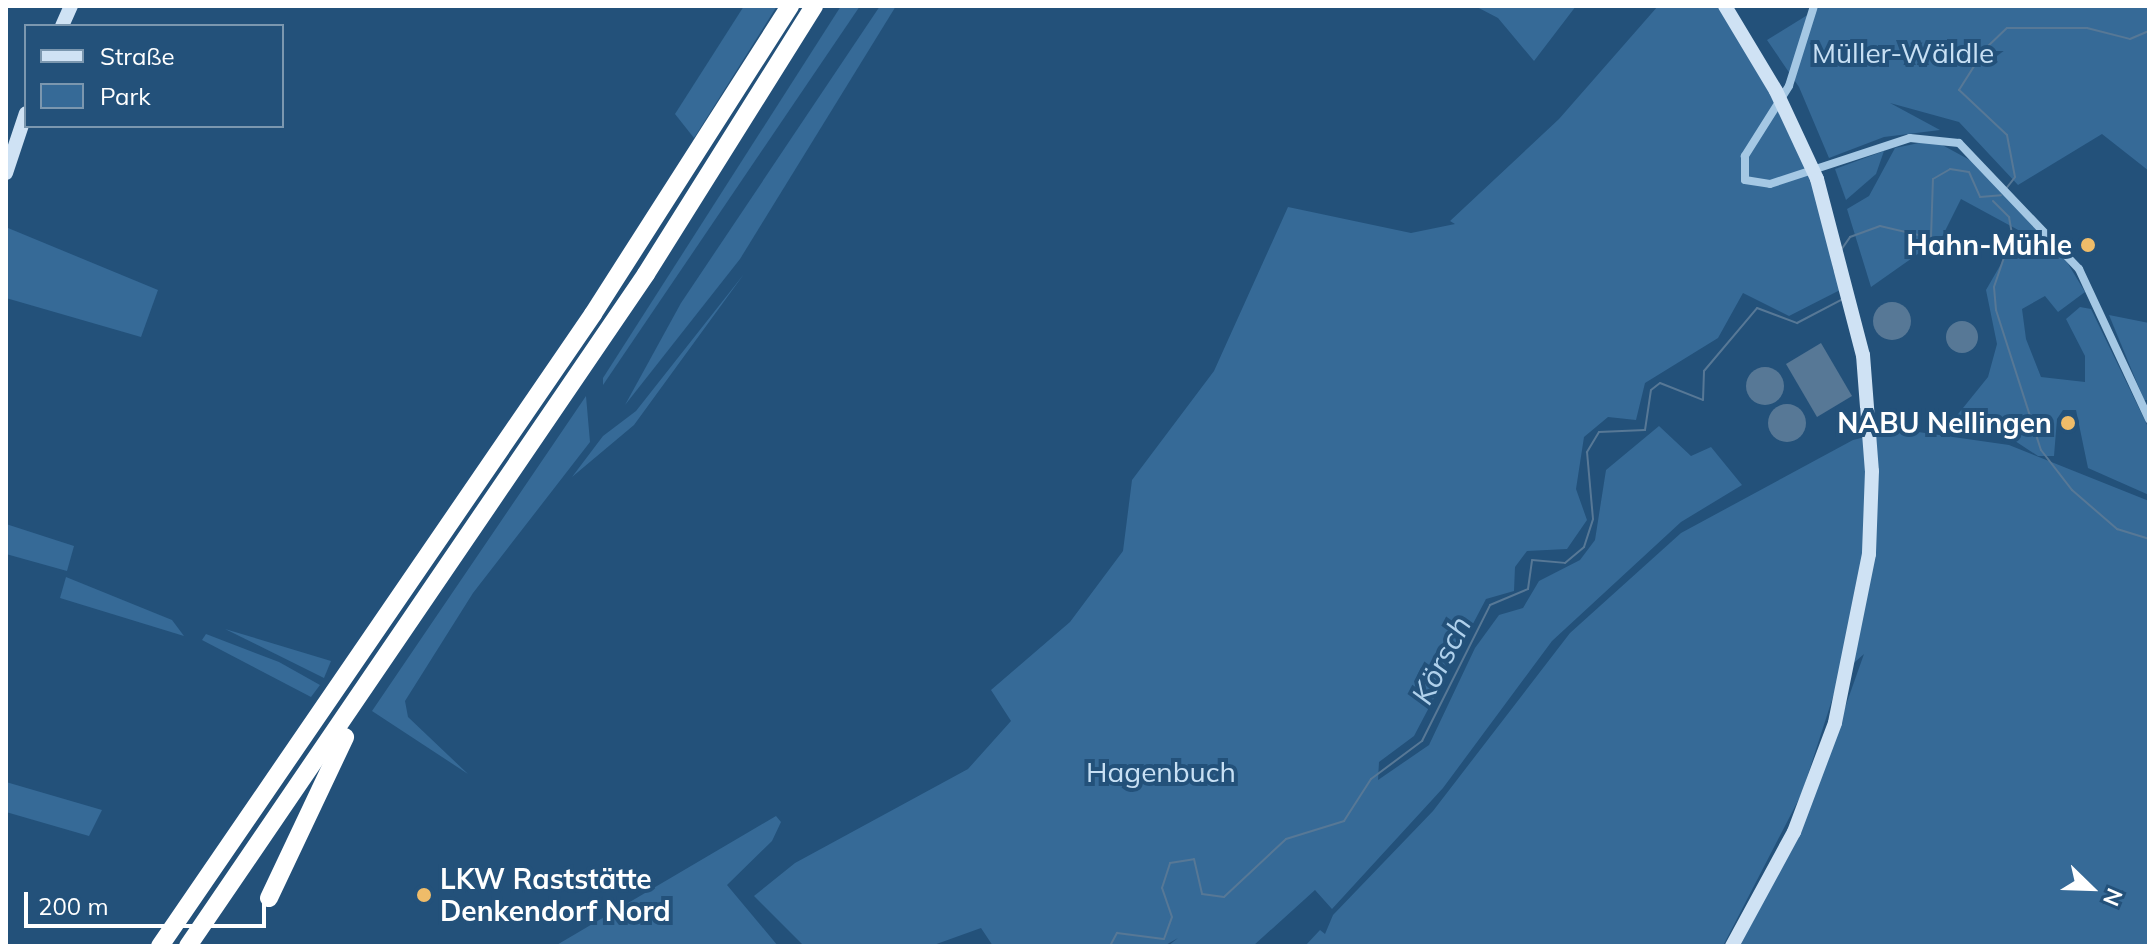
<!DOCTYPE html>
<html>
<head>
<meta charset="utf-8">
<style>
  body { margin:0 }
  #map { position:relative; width:2155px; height:952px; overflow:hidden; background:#23517a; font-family:Mulish,sans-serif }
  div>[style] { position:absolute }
  .green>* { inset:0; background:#366a97 }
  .water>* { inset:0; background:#577896 }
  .round { border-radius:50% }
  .stream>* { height:2px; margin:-1px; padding:0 1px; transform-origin:1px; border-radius:1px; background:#577896 }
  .minor>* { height:8px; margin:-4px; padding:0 4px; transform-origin:4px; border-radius:4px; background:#a5c8e4 }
  .secondary>* { height:14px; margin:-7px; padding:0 7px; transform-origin:7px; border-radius:7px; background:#cfe2f4 }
  .motorway>* { height:18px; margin:-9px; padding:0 9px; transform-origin:9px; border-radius:9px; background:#fff }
  .secondary-bridge>* { height:14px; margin:-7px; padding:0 7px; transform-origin:7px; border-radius:7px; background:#cfe2f4 }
  .dots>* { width:22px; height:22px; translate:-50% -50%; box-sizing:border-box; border:4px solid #23517a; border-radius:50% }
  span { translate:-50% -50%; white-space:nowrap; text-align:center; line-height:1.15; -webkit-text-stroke:8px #23517a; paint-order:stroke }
  .park-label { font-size:28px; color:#c8e0f4 }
  .poi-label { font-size:28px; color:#fff; font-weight:700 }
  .right { translate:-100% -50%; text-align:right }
  .left { translate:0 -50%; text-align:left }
  .water-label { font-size:30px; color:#b0d1ec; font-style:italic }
  .frame { position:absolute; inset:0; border:8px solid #fff; pointer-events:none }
  .legend { position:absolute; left:24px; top:24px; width:260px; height:104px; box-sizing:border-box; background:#23517a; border:2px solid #7b97af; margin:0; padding:10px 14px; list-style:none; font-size:24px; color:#fff }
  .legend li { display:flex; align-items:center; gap:16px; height:40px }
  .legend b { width:40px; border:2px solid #7b97af }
  .north { position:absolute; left:2051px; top:848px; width:80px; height:80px; -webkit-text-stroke:6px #23517a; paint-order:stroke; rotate:113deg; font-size:22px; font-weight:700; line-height:32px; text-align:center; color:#fff }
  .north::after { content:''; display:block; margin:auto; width:28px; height:36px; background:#fff; clip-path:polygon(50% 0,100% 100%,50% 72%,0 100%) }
  .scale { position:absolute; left:24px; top:892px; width:242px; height:36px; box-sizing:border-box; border:4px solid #fff; border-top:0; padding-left:10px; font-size:24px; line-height:28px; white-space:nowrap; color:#fff; -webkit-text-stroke:6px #23517a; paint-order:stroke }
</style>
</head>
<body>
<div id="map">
  <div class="green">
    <div style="clip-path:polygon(744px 6px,777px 6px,694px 138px,675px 114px)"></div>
    <div style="clip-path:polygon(841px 6px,860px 6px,603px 385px,603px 378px)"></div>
    <div style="clip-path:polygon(880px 6px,896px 6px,740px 259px,625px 405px,681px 303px)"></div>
    <div style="clip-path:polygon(1475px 6px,1576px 6px,1534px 61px,1498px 18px)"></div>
    <div style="clip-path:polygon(1658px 6px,1719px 6px,1759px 68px,1820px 191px,1833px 270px,1844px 288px,1789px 316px,1743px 293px,1718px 338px,1645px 383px,1636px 420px,1608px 417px,1584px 437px,1576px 489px,1587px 520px,1567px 549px,1527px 551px,1515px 567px,1514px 591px,1486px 599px,1414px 736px,1379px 762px,1378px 780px,1429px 745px,1475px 648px,1499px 615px,1523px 608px,1539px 581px,1580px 560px,1595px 540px,1606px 470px,1659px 426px,1691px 456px,1711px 447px,1742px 485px,1681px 522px,1552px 641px,1443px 788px,1332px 909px,1315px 890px,1253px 946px,1168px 946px,1178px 938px,1164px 946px,993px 946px,981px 928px,931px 946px,804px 946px,754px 896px,795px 863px,968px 769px,1011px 721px,991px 690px,1070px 622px,1123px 551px,1132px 480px,1214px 371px,1288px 207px,1411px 233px,1455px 224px,1450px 221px,1559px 119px)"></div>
    <div style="clip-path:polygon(1822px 6px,2149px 6px,2149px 171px,2102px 134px,2018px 185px,1959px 122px,1890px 103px,1940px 130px,1884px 137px,1829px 158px,1799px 87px,1767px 40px)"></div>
    <div style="clip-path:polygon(1933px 140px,1979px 165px,2067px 262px,2085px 292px,2058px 312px,2045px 296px,2022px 309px,2026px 339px,2041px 377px,2085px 382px,2085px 356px,2066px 319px,2080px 307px,2091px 309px,2149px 429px,2149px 495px,2088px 468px,2076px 410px,2063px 410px,2057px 419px,2054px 456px,2038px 456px,2012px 439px,1946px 429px,1988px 377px,1997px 344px,1986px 290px,2020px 231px,1961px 199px,1942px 237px,1871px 287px,1847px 209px,1869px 196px,1895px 148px)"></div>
    <div style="clip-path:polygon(1884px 151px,1876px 174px,1846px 200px,1835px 169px)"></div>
    <div style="clip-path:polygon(8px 228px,158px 290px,141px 337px,6px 298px)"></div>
    <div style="clip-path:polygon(744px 274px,634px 425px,572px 477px,603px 436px,636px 411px)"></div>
    <div style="clip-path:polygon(2109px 315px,2149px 323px,2149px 400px,2144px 400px)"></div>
    <div style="clip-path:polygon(586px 396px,590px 442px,473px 593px,405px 701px,408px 717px,468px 774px,372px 711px)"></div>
    <div style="clip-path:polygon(1897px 429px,2009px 445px,2149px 501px,2149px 946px,1740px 946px,1803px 826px,1864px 654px,1840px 675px,1802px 793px,1723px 946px,1305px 946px,1320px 930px,1325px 934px,1333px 915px,1433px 811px,1570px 633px,1681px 533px,1853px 440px)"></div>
    <div style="clip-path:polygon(6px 524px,74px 546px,67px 571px,6px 554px)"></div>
    <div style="clip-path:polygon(66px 577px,172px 620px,184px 636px,60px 598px)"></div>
    <div style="clip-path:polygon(225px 629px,331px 661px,324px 678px)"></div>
    <div style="clip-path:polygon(206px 634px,279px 662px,320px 685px,311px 697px,202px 640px)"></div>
    <div style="clip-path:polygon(6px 782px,102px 810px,89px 836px,6px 812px)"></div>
    <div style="clip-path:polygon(776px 816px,781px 822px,772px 841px,727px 885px,778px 946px,555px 946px)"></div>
  </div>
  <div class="water">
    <div class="round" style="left:1873px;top:302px;width:38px;height:38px"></div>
    <div class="round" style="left:1946px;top:321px;width:32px;height:32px"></div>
    <div style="clip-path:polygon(1821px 343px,1852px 396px,1817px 417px,1786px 364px)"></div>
    <div class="round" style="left:1746px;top:367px;width:38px;height:38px"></div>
    <div class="round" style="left:1768px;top:404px;width:38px;height:38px"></div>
  </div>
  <div class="stream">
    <div style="left:2005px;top:190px;width:16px;rotate:-52deg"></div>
    <div style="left:2015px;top:177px;width:43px;rotate:-100.8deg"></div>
    <div style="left:2007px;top:135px;width:66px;rotate:-136.8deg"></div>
    <div style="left:1959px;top:90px;width:49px;rotate:-57.6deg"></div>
    <div style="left:1985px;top:49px;width:30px;rotate:-44deg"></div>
    <div style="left:2007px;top:28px;width:80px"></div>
    <div style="left:2087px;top:28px;width:44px;rotate:14.3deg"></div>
    <div style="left:2130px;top:39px;width:21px;rotate:-23deg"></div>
    <div style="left:1993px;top:201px;width:23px;rotate:45deg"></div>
    <div style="left:2009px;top:217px;width:17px;rotate:80deg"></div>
    <div style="left:2012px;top:234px;width:56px;rotate:108.8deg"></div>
    <div style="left:1994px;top:287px;width:23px;rotate:85deg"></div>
    <div style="left:1996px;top:310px;width:147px;rotate:72.2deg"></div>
    <div style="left:2041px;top:450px;width:51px;rotate:52.2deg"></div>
    <div style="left:2072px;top:490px;width:60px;rotate:40.9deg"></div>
    <div style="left:2117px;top:529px;width:34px;rotate:17deg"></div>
    <div style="left:1841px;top:250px;width:16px;rotate:-55deg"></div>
    <div style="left:1850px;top:237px;width:32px;rotate:-20deg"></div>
    <div style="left:1880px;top:226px;width:52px;rotate:13.2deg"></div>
    <div style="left:1931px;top:238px;width:59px;rotate:-88.1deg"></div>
    <div style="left:1933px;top:179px;width:20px;rotate:-30deg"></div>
    <div style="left:1950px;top:169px;width:19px;rotate:9deg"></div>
    <div style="left:1969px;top:172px;width:27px;rotate:66deg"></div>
    <div style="left:1980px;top:197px;width:21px;rotate:-5deg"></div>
    <div style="left:1110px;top:946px;width:15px;rotate:-62deg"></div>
    <div style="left:1117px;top:933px;width:47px;rotate:7.3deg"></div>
    <div style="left:1164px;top:939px;width:23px;rotate:-70deg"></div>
    <div style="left:1172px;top:917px;width:31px;rotate:-109deg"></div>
    <div style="left:1162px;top:888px;width:26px;rotate:-72deg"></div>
    <div style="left:1170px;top:863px;width:24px;rotate:-9deg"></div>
    <div style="left:1194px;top:859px;width:36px;rotate:77deg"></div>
    <div style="left:1202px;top:894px;width:22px;rotate:8deg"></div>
    <div style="left:1224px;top:897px;width:85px;rotate:-43.1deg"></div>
    <div style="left:1286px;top:839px;width:61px;rotate:-17.2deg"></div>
    <div style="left:1344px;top:821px;width:50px;rotate:-57.3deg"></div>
    <div style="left:1371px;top:779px;width:64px;rotate:-36.7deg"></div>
    <div style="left:1422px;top:741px;width:152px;rotate:-63.4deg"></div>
    <div style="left:1490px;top:605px;width:41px;rotate:-22.8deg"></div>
    <div style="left:1528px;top:589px;width:29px;rotate:-82deg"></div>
    <div style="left:1532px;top:560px;width:33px;rotate:5deg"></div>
    <div style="left:1565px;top:563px;width:25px;rotate:-40deg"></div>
    <div style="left:1584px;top:547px;width:29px;rotate:-72deg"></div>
    <div style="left:1593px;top:519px;width:67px;rotate:-95.1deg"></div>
    <div style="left:1587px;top:452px;width:23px;rotate:-59deg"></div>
    <div style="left:1599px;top:432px;width:46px;rotate:-2.5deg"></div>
    <div style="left:1645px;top:430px;width:40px;rotate:-81.5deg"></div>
    <div style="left:1651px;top:390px;width:11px;rotate:-38deg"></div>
    <div style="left:1660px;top:383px;width:46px;rotate:21.6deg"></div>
    <div style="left:1703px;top:400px;width:29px;rotate:-88deg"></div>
    <div style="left:1704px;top:371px;width:82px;rotate:-49.9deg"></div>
    <div style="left:1757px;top:308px;width:43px;rotate:20.6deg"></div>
    <div style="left:1797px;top:323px;width:52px;rotate:-27.6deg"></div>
  </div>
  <div class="minor">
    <div style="left:1814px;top:6px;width:84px;rotate:107.4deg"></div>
    <div style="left:1789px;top:86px;width:83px;rotate:122.2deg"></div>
    <div style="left:1745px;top:156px;width:24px;rotate:90deg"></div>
    <div style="left:1745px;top:180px;width:25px;rotate:9deg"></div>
    <div style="left:1770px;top:184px;width:147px;rotate:-18.2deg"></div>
    <div style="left:1910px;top:138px;width:49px;rotate:5.8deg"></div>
    <div style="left:1959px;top:143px;width:174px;rotate:46.4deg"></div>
    <div style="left:2079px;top:269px;width:166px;rotate:65deg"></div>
  </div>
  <div class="secondary">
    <div style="left:62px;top:26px;width:22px;rotate:-66deg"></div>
    <div style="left:6px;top:173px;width:63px;rotate:-71.6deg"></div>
    <div style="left:1732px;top:946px;width:130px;rotate:-61.5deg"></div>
    <div style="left:1794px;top:832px;width:116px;rotate:-69.4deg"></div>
  </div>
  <div class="motorway">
    <div style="left:269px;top:898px;width:178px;rotate:-64.7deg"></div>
    <div style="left:160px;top:946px;width:766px;rotate:-55.58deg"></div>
    <div style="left:593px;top:314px;width:366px;rotate:-57.4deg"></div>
    <div style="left:188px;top:946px;width:813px;rotate:-55.72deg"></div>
    <div style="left:646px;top:274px;width:316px;rotate:-57.9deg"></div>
  </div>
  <div class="secondary-bridge">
    <div style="left:1725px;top:6px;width:99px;rotate:59deg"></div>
    <div style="left:1776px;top:91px;width:97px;rotate:65deg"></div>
    <div style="left:1817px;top:179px;width:182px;rotate:75.4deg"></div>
    <div style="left:1863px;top:355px;width:116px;rotate:85.6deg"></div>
    <div style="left:1872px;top:471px;width:83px;rotate:92.1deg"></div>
    <div style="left:1869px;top:554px;width:172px;rotate:101.4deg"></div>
  </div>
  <div class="dots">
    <div style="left:2088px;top:245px;background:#efbc69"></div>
    <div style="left:2068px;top:423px;background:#efbc69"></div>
    <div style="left:424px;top:895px;background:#efbc69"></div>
  </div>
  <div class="park-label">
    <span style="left:1903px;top:53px">Müller-Wäldle</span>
    <span style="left:1161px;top:772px">Hagenbuch</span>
  </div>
  <div class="poi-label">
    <span class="right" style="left:2072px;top:245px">Hahn-Mühle</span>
    <span class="right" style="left:2052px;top:423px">NABU Nellingen</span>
    <span class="left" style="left:440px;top:895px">LKW Raststätte<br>Denkendorf Nord</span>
  </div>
  <div class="water-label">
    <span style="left:1441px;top:660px;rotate:-63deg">Körsch</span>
  </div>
  <div class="frame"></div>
  <ul class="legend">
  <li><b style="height:10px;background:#cfe2f4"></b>Straße</li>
  <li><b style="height:22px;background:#366a97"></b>Park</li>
  </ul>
  <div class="north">N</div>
  <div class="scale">200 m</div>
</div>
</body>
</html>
